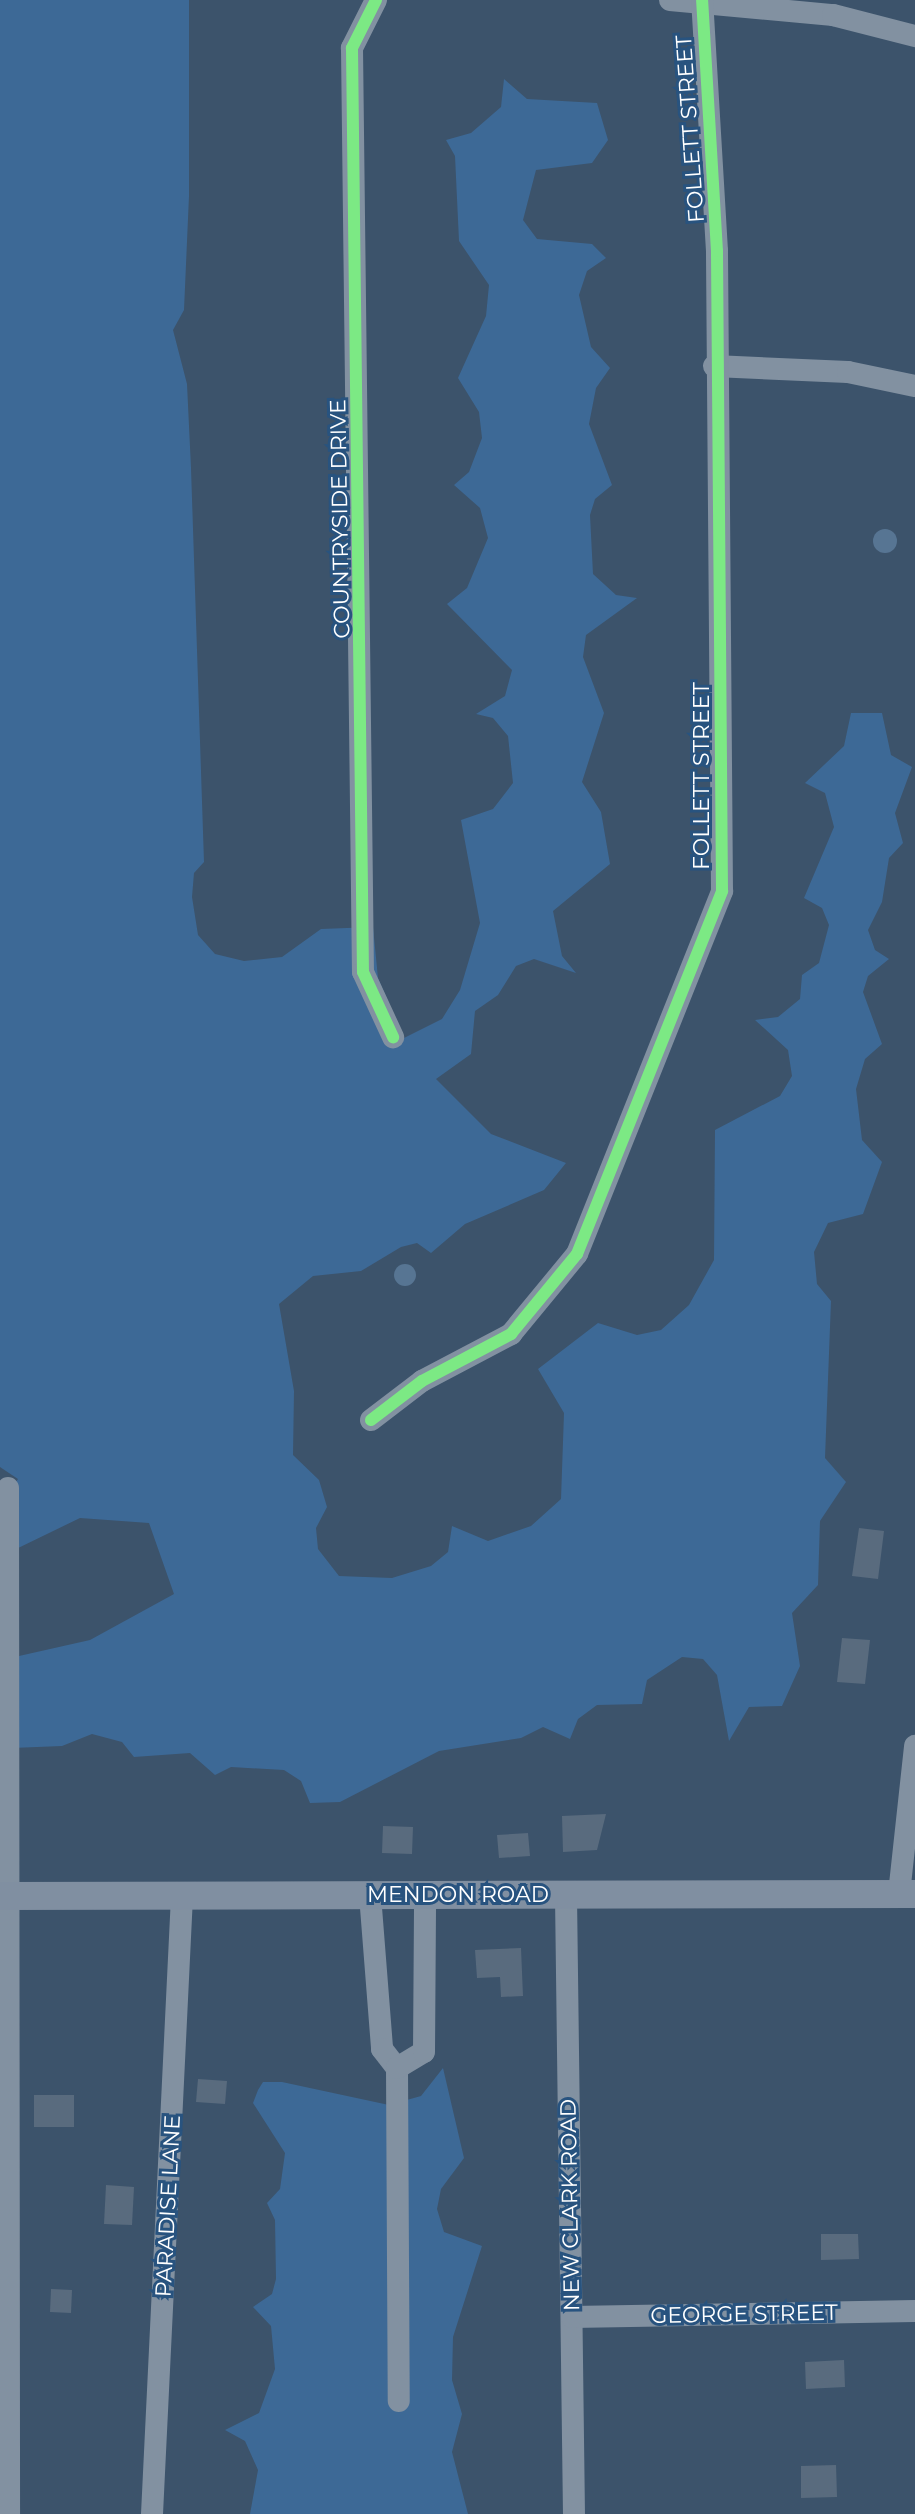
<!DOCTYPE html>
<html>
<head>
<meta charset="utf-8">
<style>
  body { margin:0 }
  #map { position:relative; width:915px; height:2514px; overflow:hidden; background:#3c536b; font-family:Montserrat,sans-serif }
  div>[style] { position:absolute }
  .green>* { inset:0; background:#3d6996 }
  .water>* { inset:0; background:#577593 }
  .round { border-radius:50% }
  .building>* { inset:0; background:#596b7e }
  .minor>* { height:22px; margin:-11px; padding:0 11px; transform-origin:11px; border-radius:11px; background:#8291a1 }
  .major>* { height:28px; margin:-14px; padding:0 14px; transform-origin:14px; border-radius:14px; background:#808fa1 }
  .cycleway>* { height:12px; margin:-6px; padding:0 6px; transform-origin:6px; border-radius:6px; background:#7ce984 }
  span { translate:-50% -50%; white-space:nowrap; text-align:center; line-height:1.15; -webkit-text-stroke:6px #28537f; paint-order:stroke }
  .street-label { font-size:22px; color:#fff }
</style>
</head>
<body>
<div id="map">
  <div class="green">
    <div style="clip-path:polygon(0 0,189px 0,189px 196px,184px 310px,173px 330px,187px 384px,191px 468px,204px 862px,194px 873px,192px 897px,198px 935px,215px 954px,244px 961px,282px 957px,321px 929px,373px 927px,378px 978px,404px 1038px,442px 1019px,460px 990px,480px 923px,461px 820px,493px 809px,513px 783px,508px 736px,493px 718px,476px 714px,505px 696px,512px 670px,447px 604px,467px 588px,488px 538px,480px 508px,454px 485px,469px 472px,482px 438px,479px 412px,458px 378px,486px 316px,489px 285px,459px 241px,455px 156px,446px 140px,471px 133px,501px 107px,504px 79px,527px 99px,597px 103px,608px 140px,592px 163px,536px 170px,523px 220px,537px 239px,592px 244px,606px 258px,587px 271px,579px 295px,591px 347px,610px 368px,596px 388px,589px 424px,612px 485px,595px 499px,590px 515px,593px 574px,616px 595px,637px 598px,586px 635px,583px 657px,604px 713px,582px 782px,601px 812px,610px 864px,553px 911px,562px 956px,576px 973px,534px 959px,516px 966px,498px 995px,475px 1011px,471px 1054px,436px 1079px,491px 1134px,566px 1163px,544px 1190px,465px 1224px,431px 1253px,417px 1243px,401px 1247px,361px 1271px,313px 1276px,279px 1304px,294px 1391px,293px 1455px,319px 1480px,327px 1507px,316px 1528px,318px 1549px,339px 1576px,392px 1578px,431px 1566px,448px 1552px,452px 1526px,488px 1541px,531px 1526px,561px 1499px,564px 1413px,538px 1369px,598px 1323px,637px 1335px,661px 1330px,689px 1305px,714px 1260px,715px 1130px,780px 1096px,792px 1076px,788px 1050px,755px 1020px,778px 1017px,800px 999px,802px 975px,819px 963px,829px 925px,822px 908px,804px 898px,834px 827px,825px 793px,805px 783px,844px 746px,851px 713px,882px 713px,891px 755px,912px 767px,895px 813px,903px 843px,889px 858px,882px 902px,868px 930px,875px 950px,889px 959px,868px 976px,863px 992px,882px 1044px,865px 1059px,856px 1089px,862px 1140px,882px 1162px,863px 1214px,828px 1223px,814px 1252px,817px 1284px,831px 1301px,825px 1458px,846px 1482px,820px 1521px,818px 1585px,792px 1613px,800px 1666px,782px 1706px,749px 1707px,729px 1741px,717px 1675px,703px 1659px,682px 1657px,647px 1680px,642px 1704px,597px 1705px,578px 1719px,570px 1739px,543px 1727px,521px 1738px,439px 1751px,340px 1802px,310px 1803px,301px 1781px,284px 1770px,231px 1767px,215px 1775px,190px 1753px,134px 1757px,122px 1742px,92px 1734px,62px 1746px,12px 1748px,19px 1656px,90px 1640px,174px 1594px,149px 1523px,80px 1518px,12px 1551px,7px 1495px,18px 1479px,0 1467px)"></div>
    <div style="clip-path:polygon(443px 2068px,464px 2158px,441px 2189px,437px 2209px,444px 2232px,482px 2246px,453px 2337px,452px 2380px,462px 2414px,452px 2452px,468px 2514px,250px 2514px,258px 2470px,245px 2441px,225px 2430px,259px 2413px,275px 2369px,271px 2326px,253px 2307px,272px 2294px,276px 2279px,275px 2220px,267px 2203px,280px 2189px,285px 2153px,253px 2103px,258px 2090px,263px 2082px,282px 2082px,389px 2105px,421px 2096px)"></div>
  </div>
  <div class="water">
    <div class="round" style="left:873px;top:529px;width:24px;height:24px"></div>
    <div class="round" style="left:394px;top:1264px;width:22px;height:22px"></div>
  </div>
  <div class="building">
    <div style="clip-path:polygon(859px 1528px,884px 1531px,878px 1579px,852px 1576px)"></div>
    <div style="clip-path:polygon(842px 1638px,870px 1640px,865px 1684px,837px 1682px)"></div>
    <div style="clip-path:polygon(606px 1814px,597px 1850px,563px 1852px,562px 1816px)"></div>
    <div style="clip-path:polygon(383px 1826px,413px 1827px,412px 1854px,382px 1853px)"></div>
    <div style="clip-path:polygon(528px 1833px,530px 1856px,499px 1858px,497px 1835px)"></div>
    <div style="clip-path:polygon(521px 1948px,523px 1996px,501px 1997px,500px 1977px,477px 1978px,475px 1950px)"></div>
    <div style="clip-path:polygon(198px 2079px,227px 2081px,225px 2104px,196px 2102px)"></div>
    <div style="clip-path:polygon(34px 2095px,74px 2095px,74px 2127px,34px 2127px)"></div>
    <div style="clip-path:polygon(106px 2185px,134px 2187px,132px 2225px,104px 2224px)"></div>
    <div style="clip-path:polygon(821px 2234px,858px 2234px,859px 2259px,821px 2260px)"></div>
    <div style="clip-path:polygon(51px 2289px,72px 2290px,71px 2313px,50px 2312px)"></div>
    <div style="clip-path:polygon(844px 2360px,845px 2387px,806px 2389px,805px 2362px)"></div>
    <div style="clip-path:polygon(836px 2465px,837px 2497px,801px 2498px,801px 2466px)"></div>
  </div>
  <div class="minor">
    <div style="left:376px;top:0;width:54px;rotate:116.6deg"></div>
    <div style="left:352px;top:48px;width:924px;rotate:89.32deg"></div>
    <div style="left:363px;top:972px;width:72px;rotate:65.2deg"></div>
    <div style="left:670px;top:0;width:164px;rotate:5.3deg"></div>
    <div style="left:833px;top:15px;width:85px;rotate:14.4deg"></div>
    <div style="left:714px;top:366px;width:134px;rotate:2.6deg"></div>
    <div style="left:848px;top:372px;width:68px;rotate:11.8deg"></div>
    <div style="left:371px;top:1420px;width:64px;rotate:-37.4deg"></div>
    <div style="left:422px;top:1381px;width:101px;rotate:-27.8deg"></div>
    <div style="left:511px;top:1334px;width:104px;rotate:-50.5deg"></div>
    <div style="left:577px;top:1254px;width:391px;rotate:-68.2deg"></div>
    <div style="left:722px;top:891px;width:640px;rotate:-90.45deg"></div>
    <div style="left:717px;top:251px;width:251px;rotate:-93.4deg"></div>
    <div style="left:8px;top:1488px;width:1026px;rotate:89.94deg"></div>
    <div style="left:899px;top:1894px;width:149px;rotate:-83.8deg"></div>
    <div style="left:370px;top:1895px;width:154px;rotate:85.5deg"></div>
    <div style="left:382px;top:2049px;width:24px;rotate:52deg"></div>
    <div style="left:397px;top:2068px;width:333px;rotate:89.7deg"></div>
    <div style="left:566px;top:1896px;width:618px;rotate:89.26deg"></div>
    <div style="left:397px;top:2068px;width:31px;rotate:-31deg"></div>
    <div style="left:424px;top:2052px;width:157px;rotate:-89.6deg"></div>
    <div style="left:572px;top:2317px;width:343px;rotate:-1deg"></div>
    <div style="left:152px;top:2514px;width:618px;rotate:-87.22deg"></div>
  </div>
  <div class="major">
    <div style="left:0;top:1896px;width:915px;rotate:-0.13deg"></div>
  </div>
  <div class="cycleway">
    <div style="left:376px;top:0;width:54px;rotate:116.6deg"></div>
    <div style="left:352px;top:48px;width:924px;rotate:89.32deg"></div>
    <div style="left:363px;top:972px;width:72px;rotate:65.2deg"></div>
    <div style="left:371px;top:1420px;width:64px;rotate:-37.4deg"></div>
    <div style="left:422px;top:1381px;width:101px;rotate:-27.8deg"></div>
    <div style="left:511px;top:1334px;width:104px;rotate:-50.5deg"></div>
    <div style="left:577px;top:1254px;width:391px;rotate:-68.2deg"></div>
    <div style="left:722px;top:891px;width:640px;rotate:-90.45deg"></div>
    <div style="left:717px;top:251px;width:251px;rotate:-93.4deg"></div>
  </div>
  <div class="street-label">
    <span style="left:690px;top:129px;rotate:-94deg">FOLLETT STREET</span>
    <span style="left:340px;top:519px;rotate:-91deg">COUNTRYSIDE DRIVE</span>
    <span style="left:702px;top:776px;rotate:-90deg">FOLLETT STREET</span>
    <span style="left:458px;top:1895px">MENDON ROAD</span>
    <span style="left:570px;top:2205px;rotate:-91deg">NEW CLARK ROAD</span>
    <span style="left:168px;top:2206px;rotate:-87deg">PARADISE LANE</span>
    <span style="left:744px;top:2314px;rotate:-1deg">GEORGE STREET</span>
  </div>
</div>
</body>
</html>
